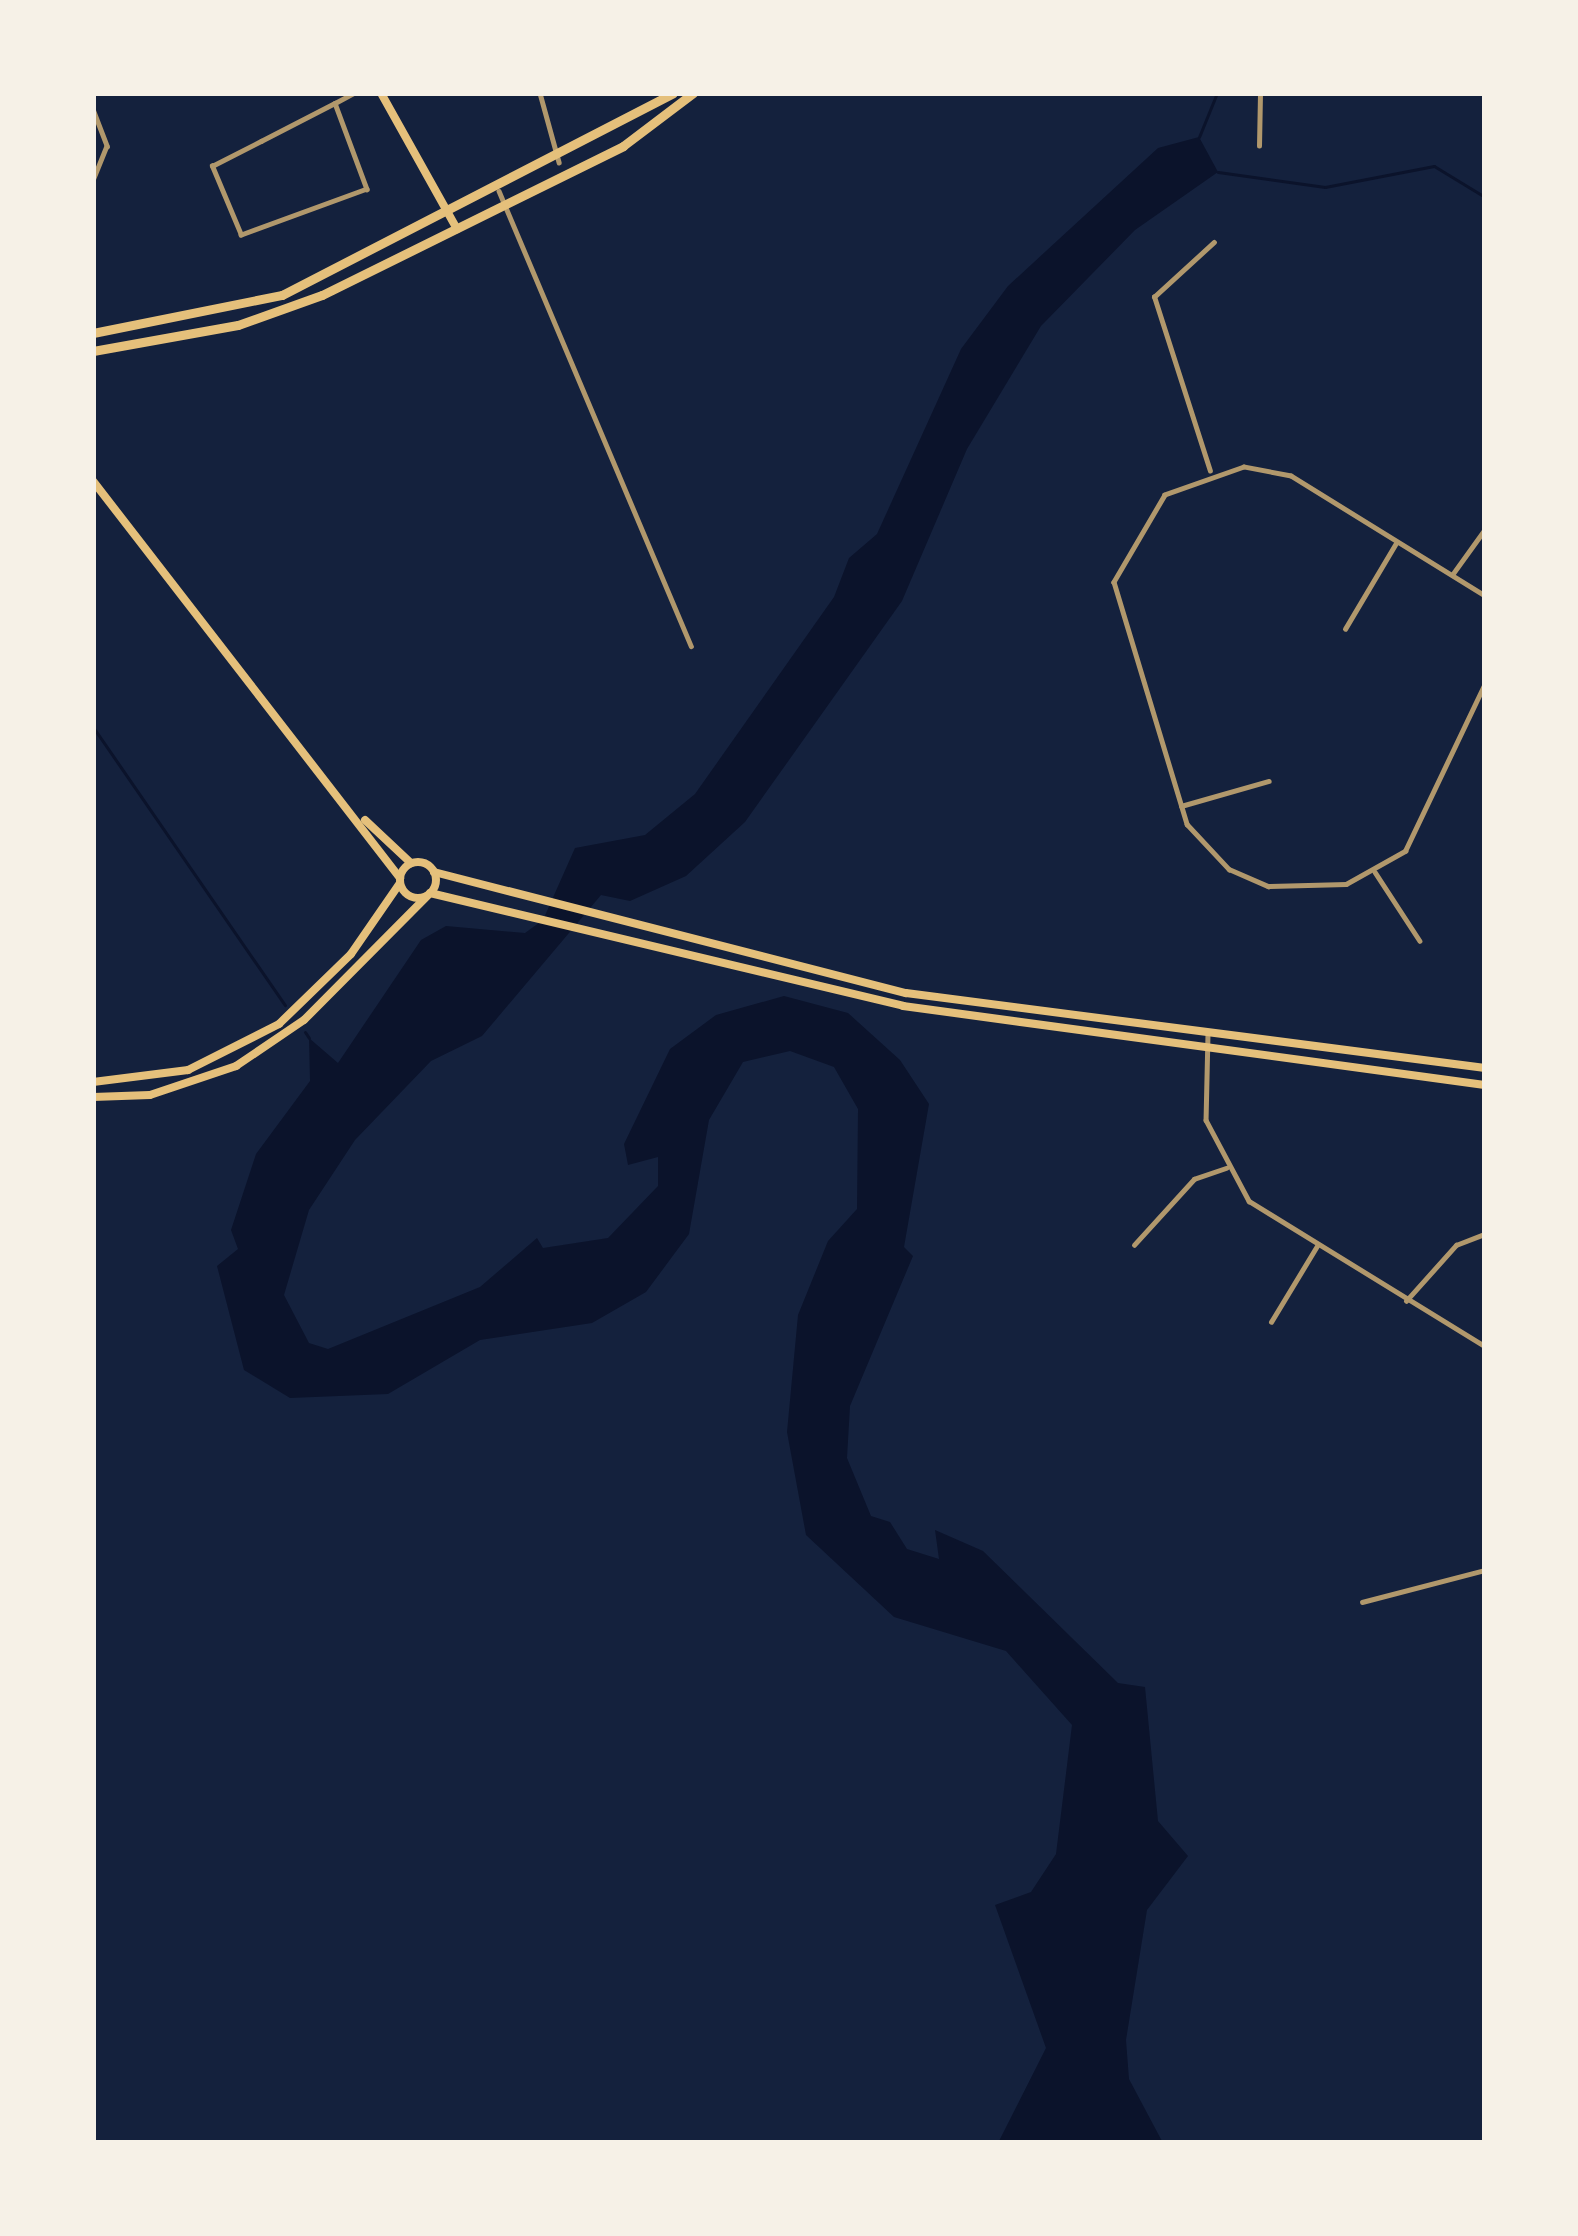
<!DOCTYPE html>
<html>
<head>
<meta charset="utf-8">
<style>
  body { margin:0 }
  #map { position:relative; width:1578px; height:2236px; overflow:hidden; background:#14213d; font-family:Ubuntu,sans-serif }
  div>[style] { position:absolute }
  .water>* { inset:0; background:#0b132b }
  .stream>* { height:3px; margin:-1.5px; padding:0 1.5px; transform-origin:1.5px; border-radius:1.5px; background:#0b132b }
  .minor>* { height:4.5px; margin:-2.25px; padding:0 2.25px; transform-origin:2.25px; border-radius:2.25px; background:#b1986c }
  .secondary>* { height:8px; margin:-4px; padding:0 4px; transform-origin:4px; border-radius:4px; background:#e5c07b }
  .primary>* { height:8px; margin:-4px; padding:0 4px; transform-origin:4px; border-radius:4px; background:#e5c07b }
  .primary>.ring { margin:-4px; padding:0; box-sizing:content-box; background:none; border:8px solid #e5c07b; border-radius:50% }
  .trunk>* { height:9px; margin:-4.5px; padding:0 4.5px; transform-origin:4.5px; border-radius:4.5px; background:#e5c07b }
  span { translate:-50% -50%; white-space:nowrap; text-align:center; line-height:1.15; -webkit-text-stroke:12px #f6f1e7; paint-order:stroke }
  .frame { position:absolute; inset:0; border:96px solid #f6f1e7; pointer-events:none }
</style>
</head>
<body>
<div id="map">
  <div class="water">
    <div style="clip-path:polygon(1199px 137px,1218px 172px,1135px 230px,1041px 326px,967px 449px,902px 601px,745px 822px,686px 876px,630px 901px,601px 895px,482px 1036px,431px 1061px,355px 1140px,309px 1210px,284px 1295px,309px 1343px,328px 1349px,480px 1287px,537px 1238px,543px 1248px,608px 1238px,658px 1186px,658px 1157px,628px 1165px,624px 1144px,670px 1049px,716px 1015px,784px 996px,848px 1013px,900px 1060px,929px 1104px,904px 1247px,913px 1256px,850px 1406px,847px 1458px,871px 1516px,890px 1522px,907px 1549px,939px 1559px,935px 1530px,983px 1551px,1118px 1683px,1145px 1687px,1158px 1821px,1188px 1856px,1147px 1910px,1126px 2040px,1129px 2079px,1163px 2143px,998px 2143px,1046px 2048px,995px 1905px,1031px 1892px,1056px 1854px,1072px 1725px,1006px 1651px,894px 1617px,806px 1535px,787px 1432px,798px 1315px,828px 1241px,857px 1209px,858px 1109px,834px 1067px,790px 1051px,743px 1062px,709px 1120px,689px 1234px,646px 1292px,592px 1323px,480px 1340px,388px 1394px,290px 1398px,244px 1370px,217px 1266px,238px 1249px,231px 1230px,256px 1154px,310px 1081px,309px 1038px,338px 1063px,421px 940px,446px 926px,525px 933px,543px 920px,575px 848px,645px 835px,695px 794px,834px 597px,849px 558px,877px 534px,961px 349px,1008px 286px,1158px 148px)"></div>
  </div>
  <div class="stream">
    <div style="left:1199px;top:137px;width:48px;rotate:-67.8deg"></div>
    <div style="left:1218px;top:172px;width:108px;rotate:8deg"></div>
    <div style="left:1325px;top:187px;width:111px;rotate:-10.9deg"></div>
    <div style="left:1434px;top:166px;width:60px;rotate:31.3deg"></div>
    <div style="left:93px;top:727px;width:338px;rotate:55.4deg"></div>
    <div style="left:305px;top:1032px;width:7px;rotate:56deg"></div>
  </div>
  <div class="minor">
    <div style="left:540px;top:93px;width:72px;rotate:74.6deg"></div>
    <div style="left:335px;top:103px;width:92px;rotate:69.6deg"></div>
    <div style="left:367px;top:189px;width:134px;rotate:159.9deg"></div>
    <div style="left:241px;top:235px;width:75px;rotate:-112.8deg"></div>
    <div style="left:212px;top:166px;width:55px;rotate:-27deg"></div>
    <div style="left:261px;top:141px;width:83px;rotate:-27.2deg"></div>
    <div style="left:335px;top:103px;width:21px;rotate:-28deg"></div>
    <div style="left:93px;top:109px;width:40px;rotate:69deg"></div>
    <div style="left:107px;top:146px;width:37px;rotate:112deg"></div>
    <div style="left:1259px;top:146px;width:53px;rotate:-88.9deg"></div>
    <div style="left:499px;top:191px;width:494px;rotate:67.1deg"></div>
    <div style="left:1210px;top:471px;width:183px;rotate:-107.8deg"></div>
    <div style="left:1154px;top:297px;width:81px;rotate:-42.5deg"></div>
    <div style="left:1452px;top:575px;width:57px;rotate:-54.3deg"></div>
    <div style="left:1485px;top:596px;width:228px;rotate:-148.3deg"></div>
    <div style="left:1291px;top:476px;width:48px;rotate:-169.2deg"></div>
    <div style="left:1244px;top:467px;width:84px;rotate:160.5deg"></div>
    <div style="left:1165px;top:495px;width:101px;rotate:120.4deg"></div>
    <div style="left:1114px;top:582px;width:253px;rotate:73.2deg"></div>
    <div style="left:1187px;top:824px;width:62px;rotate:47deg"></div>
    <div style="left:1229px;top:869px;width:43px;rotate:23.6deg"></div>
    <div style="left:1268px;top:886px;width:78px;rotate:-1.5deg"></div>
    <div style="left:1346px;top:884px;width:68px;rotate:-29.2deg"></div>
    <div style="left:1405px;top:851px;width:186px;rotate:-64.5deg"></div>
    <div style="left:1345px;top:629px;width:100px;rotate:-59.3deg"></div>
    <div style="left:1181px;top:806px;width:91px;rotate:-15.9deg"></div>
    <div style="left:1375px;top:872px;width:82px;rotate:56.9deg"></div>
    <div style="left:1208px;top:1034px;width:86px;rotate:91.3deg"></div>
    <div style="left:1206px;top:1120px;width:92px;rotate:62deg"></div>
    <div style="left:1249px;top:1201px;width:277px;rotate:31.6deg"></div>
    <div style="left:1134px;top:1245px;width:89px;rotate:-47.7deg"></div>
    <div style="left:1194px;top:1179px;width:34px;rotate:-19deg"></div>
    <div style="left:1406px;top:1301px;width:75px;rotate:-48.2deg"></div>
    <div style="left:1456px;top:1245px;width:31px;rotate:-21deg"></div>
    <div style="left:1271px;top:1322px;width:89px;rotate:-58.8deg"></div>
    <div style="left:1362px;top:1602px;width:127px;rotate:-14.6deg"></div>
  </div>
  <div class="secondary">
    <div style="left:381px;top:93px;width:156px;rotate:60.8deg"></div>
  </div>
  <div class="primary">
    <div style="left:93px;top:481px;width:502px;rotate:52.29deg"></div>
    <div style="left:365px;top:820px;width:63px;rotate:43.1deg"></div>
    <div class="ring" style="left:400px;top:862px;width:28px;height:28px"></div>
    <div style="left:434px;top:872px;width:487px;rotate:14.4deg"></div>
    <div style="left:906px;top:993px;width:584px;rotate:7.38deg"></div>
    <div style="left:430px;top:893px;width:486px;rotate:13.4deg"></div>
    <div style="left:903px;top:1006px;width:587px;rotate:7.73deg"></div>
    <div style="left:93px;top:1082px;width:96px;rotate:-7.2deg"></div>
    <div style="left:188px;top:1070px;width:102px;rotate:-26.8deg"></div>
    <div style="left:279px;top:1024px;width:100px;rotate:-44.2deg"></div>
    <div style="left:351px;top:954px;width:86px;rotate:-55.4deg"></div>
    <div style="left:93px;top:1097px;width:57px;rotate:-2deg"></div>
    <div style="left:150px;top:1095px;width:91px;rotate:-18.6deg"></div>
    <div style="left:236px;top:1066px;width:82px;rotate:-34.1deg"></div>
    <div style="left:304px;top:1020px;width:175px;rotate:-45.2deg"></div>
  </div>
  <div class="trunk">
    <div style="left:93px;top:333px;width:193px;rotate:-11.4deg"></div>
    <div style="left:282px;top:295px;width:440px;rotate:-27.3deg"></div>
    <div style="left:93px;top:351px;width:147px;rotate:-10.2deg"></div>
    <div style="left:238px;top:325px;width:89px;rotate:-19.7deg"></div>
    <div style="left:322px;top:295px;width:336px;rotate:-26.3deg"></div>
    <div style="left:623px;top:146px;width:88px;rotate:-37.1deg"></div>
  </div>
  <div class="frame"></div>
</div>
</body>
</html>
